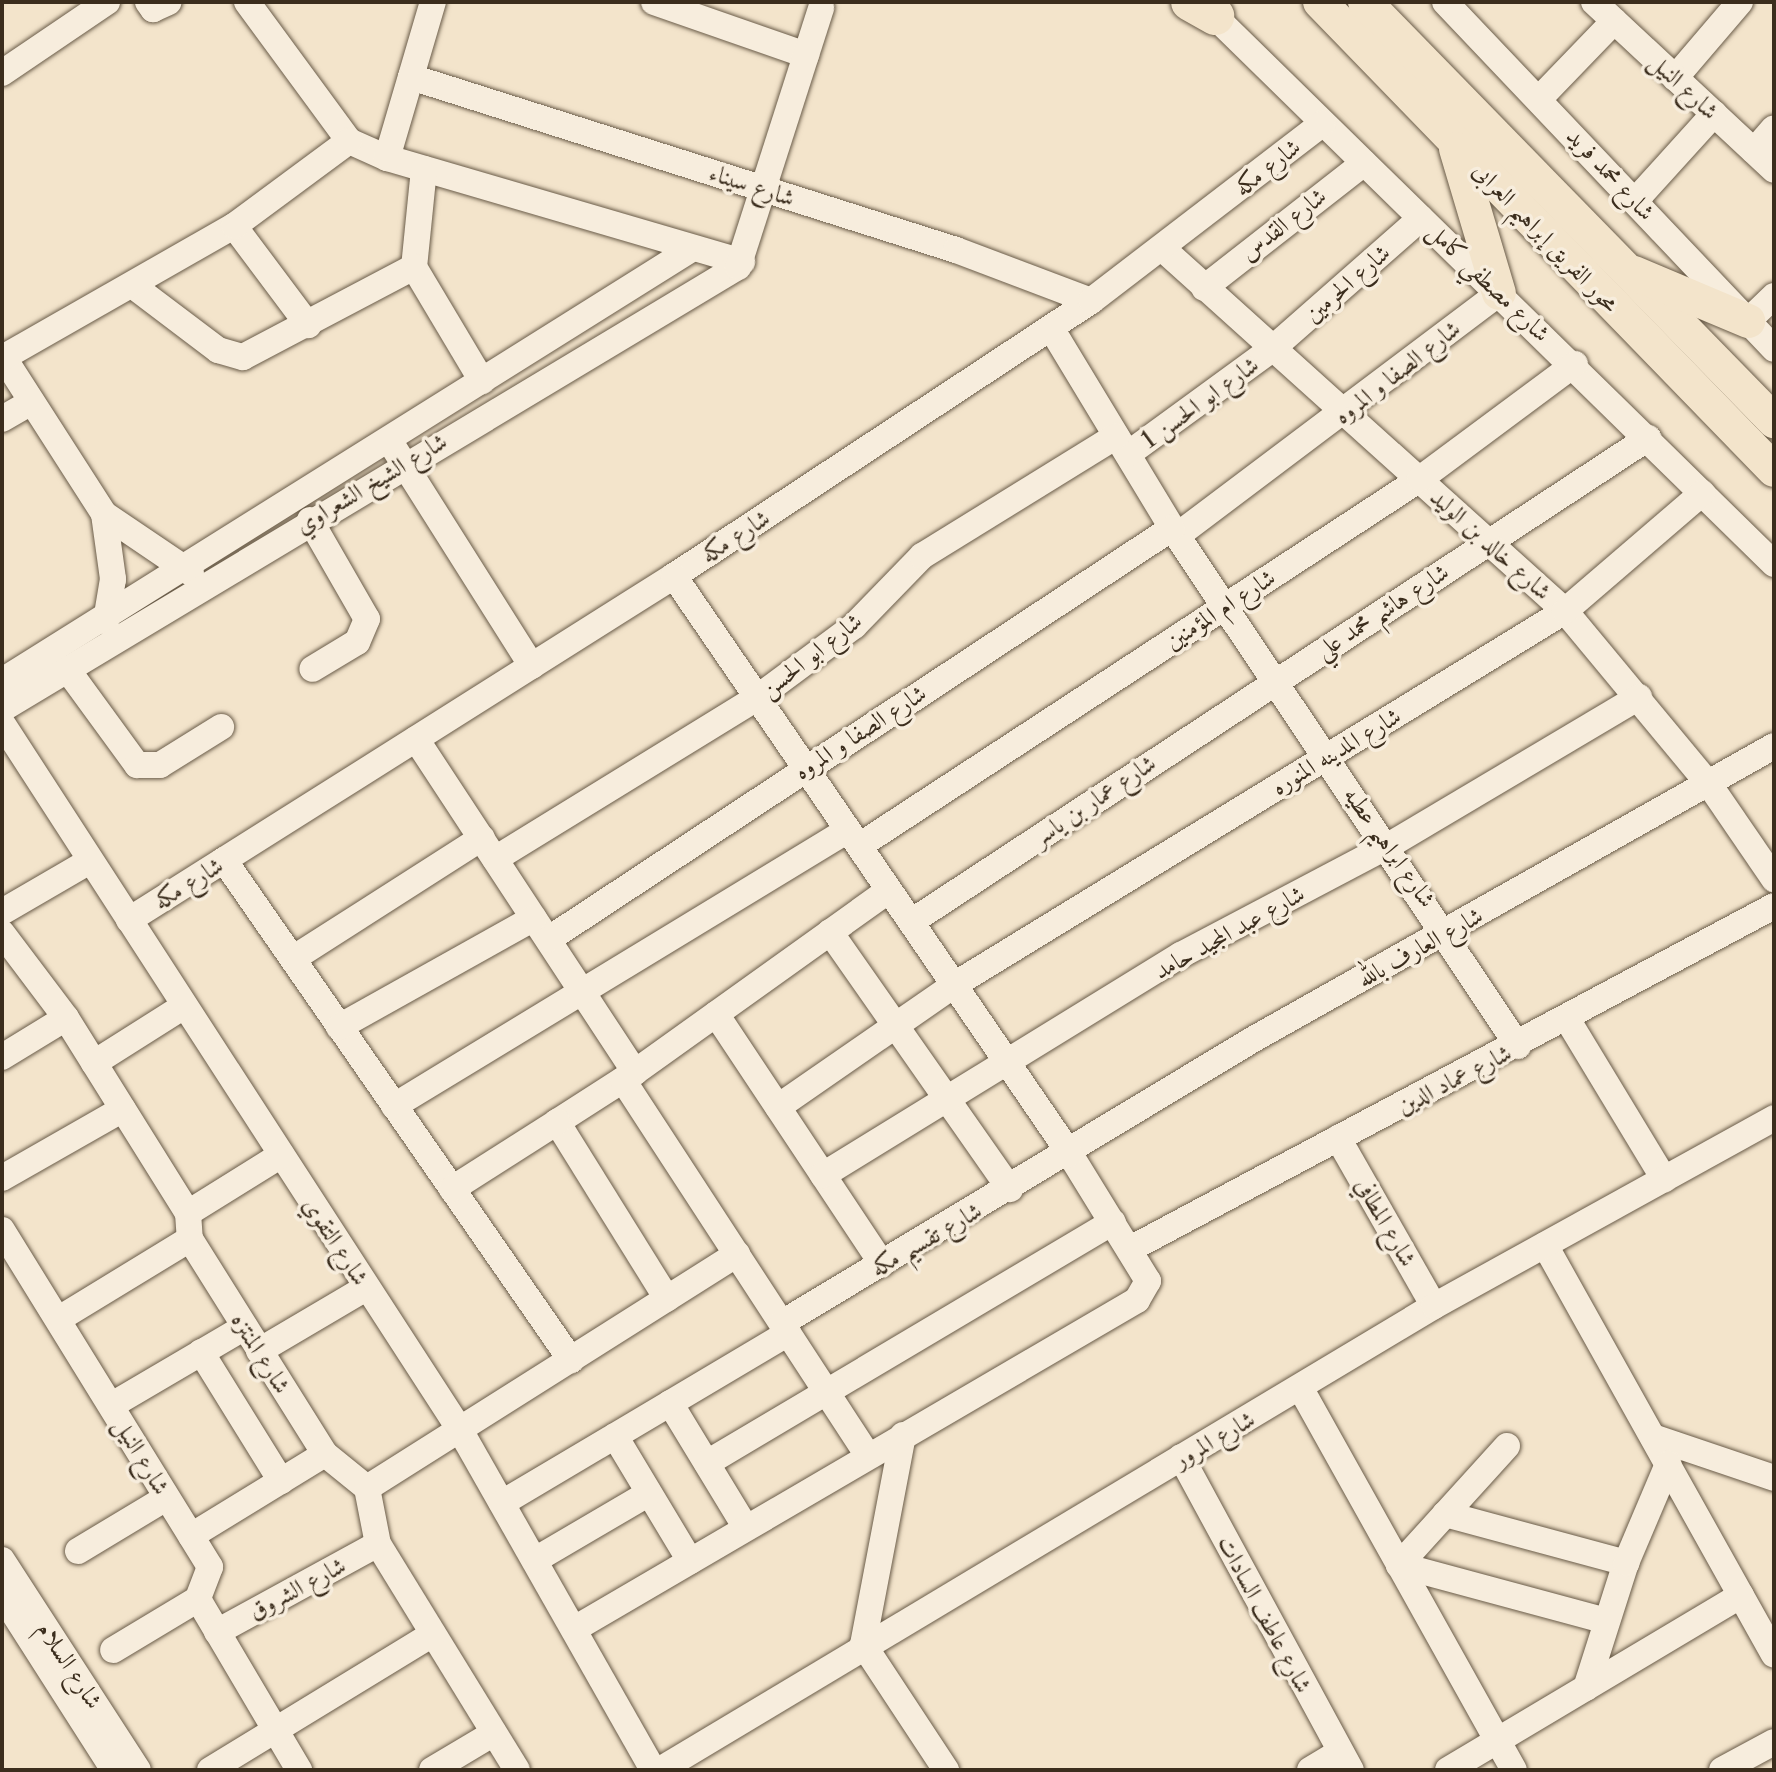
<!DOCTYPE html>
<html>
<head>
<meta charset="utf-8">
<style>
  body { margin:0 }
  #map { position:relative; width:1776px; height:1772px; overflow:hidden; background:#f3e4cb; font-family:"Libre Caslon Text",Amiri,serif }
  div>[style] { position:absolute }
  .roads { filter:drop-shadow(0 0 2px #695b48) drop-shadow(0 0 2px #695b48) }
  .minor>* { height:26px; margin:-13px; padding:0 13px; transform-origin:13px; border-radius:13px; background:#f7eddd }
  .major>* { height:34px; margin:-17px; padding:0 17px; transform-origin:17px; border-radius:17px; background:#f3e4cb }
  .highway>* { height:38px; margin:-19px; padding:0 19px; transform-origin:19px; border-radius:19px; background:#f3e4cb }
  span { translate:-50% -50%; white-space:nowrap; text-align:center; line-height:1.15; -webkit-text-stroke:7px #f7eddd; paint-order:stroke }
  .street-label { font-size:24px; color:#3b2d1d }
  .frame { position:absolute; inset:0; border:4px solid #3b2d1d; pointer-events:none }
</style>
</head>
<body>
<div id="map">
  <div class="roads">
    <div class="minor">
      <div style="left:148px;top:2px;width:9px;rotate:54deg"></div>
      <div style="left:153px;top:9px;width:17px;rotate:-24deg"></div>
      <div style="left:247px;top:2px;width:172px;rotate:53.7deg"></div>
      <div style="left:349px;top:141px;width:42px;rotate:24.1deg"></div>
      <div style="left:387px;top:158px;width:370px;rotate:16.3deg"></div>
      <div style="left:654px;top:2px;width:161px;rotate:19.2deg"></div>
      <div style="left:1445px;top:2px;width:478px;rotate:46.5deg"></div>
      <div style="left:1594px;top:2px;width:246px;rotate:43deg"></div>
      <div style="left:1203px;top:5px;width:799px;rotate:44.39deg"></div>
      <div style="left:2px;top:73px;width:127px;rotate:-34.1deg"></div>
      <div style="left:411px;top:77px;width:572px;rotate:17.61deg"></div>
      <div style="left:956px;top:250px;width:144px;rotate:20.7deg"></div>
      <div style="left:1675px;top:78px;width:100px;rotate:-49.5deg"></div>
      <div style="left:1540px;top:98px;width:107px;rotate:-46.1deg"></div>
      <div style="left:1754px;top:151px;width:30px;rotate:-49deg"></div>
      <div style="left:387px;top:158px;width:163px;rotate:-73.6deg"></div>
      <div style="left:424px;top:169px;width:99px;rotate:95.8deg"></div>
      <div style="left:414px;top:267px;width:133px;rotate:59.2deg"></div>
      <div style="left:1635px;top:201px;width:118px;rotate:-47.8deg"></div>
      <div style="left:234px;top:226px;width:124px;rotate:53.2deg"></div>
      <div style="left:1163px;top:249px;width:541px;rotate:42deg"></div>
      <div style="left:1565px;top:611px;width:229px;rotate:50.3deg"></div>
      <div style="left:1711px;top:787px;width:112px;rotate:55.6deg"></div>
      <div style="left:132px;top:285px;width:108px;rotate:37.1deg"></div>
      <div style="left:218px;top:350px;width:26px;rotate:16deg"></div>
      <div style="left:243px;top:357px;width:193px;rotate:-27.8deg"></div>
      <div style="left:1204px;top:288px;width:203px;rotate:-38deg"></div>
      <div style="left:1748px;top:321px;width:36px;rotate:-44deg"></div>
      <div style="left:1051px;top:328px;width:234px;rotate:58.8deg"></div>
      <div style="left:1172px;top:528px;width:623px;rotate:56.26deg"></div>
      <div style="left:2px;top:355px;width:189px;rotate:57.3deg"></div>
      <div style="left:104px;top:514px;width:105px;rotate:34.1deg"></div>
      <div style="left:4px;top:357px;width:265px;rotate:-29.7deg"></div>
      <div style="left:234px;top:226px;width:143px;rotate:-36.5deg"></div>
      <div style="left:2px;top:419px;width:34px;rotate:-30deg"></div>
      <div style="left:394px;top:448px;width:258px;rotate:57.7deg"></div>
      <div style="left:1128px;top:454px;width:178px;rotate:-36.1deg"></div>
      <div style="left:1272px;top:349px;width:198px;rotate:-41.3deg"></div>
      <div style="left:104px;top:514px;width:66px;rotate:82.1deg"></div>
      <div style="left:113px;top:579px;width:43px;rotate:99.5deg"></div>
      <div style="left:310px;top:520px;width:114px;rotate:60.1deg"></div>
      <div style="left:367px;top:619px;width:25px;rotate:113deg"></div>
      <div style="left:357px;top:642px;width:52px;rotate:149deg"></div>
      <div style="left:1178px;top:535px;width:402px;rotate:-37deg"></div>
      <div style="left:67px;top:669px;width:119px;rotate:53.9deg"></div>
      <div style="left:137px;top:765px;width:23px"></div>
      <div style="left:160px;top:765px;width:72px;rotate:-31.9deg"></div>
      <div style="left:2px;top:681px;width:815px;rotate:-32.07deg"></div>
      <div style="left:2px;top:709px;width:859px;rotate:-30.99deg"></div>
      <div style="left:738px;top:267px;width:272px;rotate:-72.2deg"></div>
      <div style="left:2px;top:723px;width:842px;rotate:57.06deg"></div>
      <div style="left:460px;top:1430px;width:391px;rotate:60.4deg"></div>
      <div style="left:416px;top:739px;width:399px;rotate:56.7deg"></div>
      <div style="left:635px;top:1072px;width:93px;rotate:147.3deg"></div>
      <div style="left:557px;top:1122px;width:208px;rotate:58.1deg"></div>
      <div style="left:859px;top:846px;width:670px;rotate:-33.19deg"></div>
      <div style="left:1420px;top:479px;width:193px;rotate:-36.6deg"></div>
      <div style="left:495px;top:859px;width:308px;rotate:-31.6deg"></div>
      <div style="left:757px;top:698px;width:121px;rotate:-36.6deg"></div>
      <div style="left:854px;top:626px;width:98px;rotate:-45.8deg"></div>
      <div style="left:922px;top:556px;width:228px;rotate:-31.7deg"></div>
      <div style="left:224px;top:860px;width:609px;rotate:55.24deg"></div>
      <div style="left:2px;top:912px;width:99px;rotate:-30.2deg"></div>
      <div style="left:129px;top:920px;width:644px;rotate:-32.26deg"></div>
      <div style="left:674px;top:576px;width:500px;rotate:-33.4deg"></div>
      <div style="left:1091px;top:301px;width:292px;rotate:-37.5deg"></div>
      <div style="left:911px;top:922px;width:882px;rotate:-33.29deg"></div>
      <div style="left:830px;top:932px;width:314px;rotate:55deg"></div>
      <div style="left:2px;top:933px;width:106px;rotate:53deg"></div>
      <div style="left:66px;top:1018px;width:230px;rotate:58deg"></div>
      <div style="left:188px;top:1213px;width:26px;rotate:86deg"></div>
      <div style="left:190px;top:1239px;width:254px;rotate:57.9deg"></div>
      <div style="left:325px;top:1454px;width:54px;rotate:39deg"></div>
      <div style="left:367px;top:1488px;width:57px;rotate:78.9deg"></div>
      <div style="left:378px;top:1544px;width:265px;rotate:58.4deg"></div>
      <div style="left:549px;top:939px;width:746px;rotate:-33.41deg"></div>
      <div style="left:294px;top:958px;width:223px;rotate:-32.6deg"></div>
      <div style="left:716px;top:1014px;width:300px;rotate:56.4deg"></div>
      <div style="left:1569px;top:1022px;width:184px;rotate:58.8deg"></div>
      <div style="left:339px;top:1027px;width:223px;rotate:-29.2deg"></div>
      <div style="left:2px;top:1057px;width:75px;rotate:-31.4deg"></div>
      <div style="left:94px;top:1063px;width:107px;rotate:-32.3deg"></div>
      <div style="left:635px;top:1072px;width:312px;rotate:-35.6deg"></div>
      <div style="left:623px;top:1080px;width:449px;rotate:56.9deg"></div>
      <div style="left:394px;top:1106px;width:531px;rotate:-31.3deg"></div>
      <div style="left:778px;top:1107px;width:214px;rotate:-34.7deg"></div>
      <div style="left:954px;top:985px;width:716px;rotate:-31.47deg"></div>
      <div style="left:1565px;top:611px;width:181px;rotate:-40.7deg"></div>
      <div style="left:1338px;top:1138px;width:193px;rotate:60.3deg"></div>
      <div style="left:823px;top:1175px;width:420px;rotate:-31.6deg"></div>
      <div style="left:1181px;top:955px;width:234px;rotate:-27.8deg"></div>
      <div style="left:1388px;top:846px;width:292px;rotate:-30.7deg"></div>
      <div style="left:2px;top:1178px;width:139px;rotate:-29.7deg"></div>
      <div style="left:452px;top:1189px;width:125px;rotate:-32.5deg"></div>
      <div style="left:188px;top:1213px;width:110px;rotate:-31.9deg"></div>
      <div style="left:2px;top:1230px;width:396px;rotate:58.3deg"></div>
      <div style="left:210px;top:1567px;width:34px;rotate:111deg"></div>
      <div style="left:198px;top:1599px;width:99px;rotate:149deg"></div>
      <div style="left:1545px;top:1245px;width:469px;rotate:60.8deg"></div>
      <div style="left:1132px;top:1248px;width:727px;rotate:-28.04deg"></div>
      <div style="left:62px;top:1317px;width:150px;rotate:-31.4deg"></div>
      <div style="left:782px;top:1323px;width:549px;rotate:-31.05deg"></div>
      <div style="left:1252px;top:1040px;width:599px;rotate:-29.39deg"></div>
      <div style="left:259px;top:1351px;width:124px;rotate:-30.5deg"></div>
      <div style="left:201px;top:1352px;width:152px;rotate:58.2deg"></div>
      <div style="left:1301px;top:1389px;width:436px;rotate:60.8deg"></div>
      <div style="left:670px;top:1403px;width:146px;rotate:58.7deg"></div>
      <div style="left:112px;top:1405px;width:154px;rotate:-30.4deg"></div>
      <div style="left:903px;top:1435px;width:213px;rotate:100.8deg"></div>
      <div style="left:863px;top:1644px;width:151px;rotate:56.6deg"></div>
      <div style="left:615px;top:1436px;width:146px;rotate:59deg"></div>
      <div style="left:1653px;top:1437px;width:128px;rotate:18.7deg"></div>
      <div style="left:1507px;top:1446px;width:161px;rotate:132.2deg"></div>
      <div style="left:1399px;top:1565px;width:215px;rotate:15.1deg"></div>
      <div style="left:1181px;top:1457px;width:356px;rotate:61.5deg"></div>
      <div style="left:707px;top:1463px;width:472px;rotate:-30.7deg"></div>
      <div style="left:367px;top:1488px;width:438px;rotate:-32.3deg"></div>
      <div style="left:502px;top:1503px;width:333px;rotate:-30.7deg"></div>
      <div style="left:1445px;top:1514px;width:188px;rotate:15.1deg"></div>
      <div style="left:191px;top:1536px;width:157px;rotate:-31.5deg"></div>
      <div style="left:78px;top:1551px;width:103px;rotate:-31.1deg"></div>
      <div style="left:2px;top:1560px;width:250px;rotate:57.1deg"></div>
      <div style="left:535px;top:1560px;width:132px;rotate:-30.4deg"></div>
      <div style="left:2px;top:1595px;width:208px;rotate:57.4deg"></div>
      <div style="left:198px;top:1599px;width:199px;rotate:59.4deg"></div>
      <div style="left:576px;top:1628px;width:650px;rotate:-30.31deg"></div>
      <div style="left:1137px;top:1300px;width:22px;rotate:-60deg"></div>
      <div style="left:1148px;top:1281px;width:149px;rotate:-121.6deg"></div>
      <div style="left:1070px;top:1154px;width:701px;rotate:-124.42deg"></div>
      <div style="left:217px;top:1632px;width:183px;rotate:-28.7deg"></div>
      <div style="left:1586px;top:1688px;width:131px;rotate:-72.3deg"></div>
      <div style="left:1626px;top:1563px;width:108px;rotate:-67deg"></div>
      <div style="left:210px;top:1770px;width:261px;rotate:-31.4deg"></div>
      <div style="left:432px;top:1770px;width:72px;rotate:-30.8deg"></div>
      <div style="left:660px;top:1770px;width:902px;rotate:-30.94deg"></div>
      <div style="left:1434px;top:1306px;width:389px;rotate:-28.9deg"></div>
      <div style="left:1310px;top:1770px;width:35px;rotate:-31deg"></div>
      <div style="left:1448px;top:1770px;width:341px;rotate:-30.8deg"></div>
      <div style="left:1722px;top:1770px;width:59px;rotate:-28.3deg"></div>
    </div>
    <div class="major">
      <div style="left:1320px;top:2px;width:652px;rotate:45.87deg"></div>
      <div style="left:1365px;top:2px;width:586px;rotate:45.69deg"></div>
      <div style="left:1456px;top:149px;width:150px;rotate:73.4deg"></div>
      <div style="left:1634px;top:273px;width:124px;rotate:22.8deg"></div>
    </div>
    <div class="highway">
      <div style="left:1190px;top:2px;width:29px;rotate:29deg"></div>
    </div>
  </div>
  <div class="street-label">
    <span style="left:1684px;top:86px;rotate:43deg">شارع النيل</span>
    <span style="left:1267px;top:167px;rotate:-38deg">شارع مكه</span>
    <span style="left:1611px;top:174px;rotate:47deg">شارع محمد فريد</span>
    <span style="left:752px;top:185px;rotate:18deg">شارع سيناء</span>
    <span style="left:1283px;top:224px;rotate:-38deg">شارع القدس</span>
    <span style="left:1546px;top:237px;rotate:46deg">محور الفريق إبراهيم العرابى</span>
    <span style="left:1489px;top:282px;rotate:44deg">شارع مصطفي كامل</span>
    <span style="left:1347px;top:283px;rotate:-41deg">شارع الحرمين</span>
    <span style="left:1397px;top:372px;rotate:-38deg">شارع الصفا و المروه</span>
    <span style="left:1200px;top:402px;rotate:-36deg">شارع ابو الحسن 1</span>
    <span style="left:371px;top:483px;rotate:-31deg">شارع الشيخ الشعراوي</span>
    <span style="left:735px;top:536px;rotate:-33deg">شارع مكه</span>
    <span style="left:1491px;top:544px;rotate:42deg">شارع خالد بن الوليد</span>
    <span style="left:1220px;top:609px;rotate:-33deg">شارع ام المؤمنين</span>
    <span style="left:1382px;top:611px;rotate:-33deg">شارع هاشم محمد علي</span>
    <span style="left:811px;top:655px;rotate:-38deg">شارع ابو الحسن</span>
    <span style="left:860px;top:732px;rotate:-33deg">شارع الصفا و المروه</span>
    <span style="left:1336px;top:751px;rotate:-31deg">شارع المدينه المنوره</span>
    <span style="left:1094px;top:800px;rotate:-34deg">شارع عمار بن ياسر</span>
    <span style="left:1390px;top:847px;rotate:55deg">شارع ابراهيم عطيه</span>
    <span style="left:188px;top:883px;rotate:-32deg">شارع مكه</span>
    <span style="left:1229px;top:932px;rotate:-29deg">شارع عبد المجيد حامد</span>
    <span style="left:1420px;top:947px;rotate:-29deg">شارع العارف بالله</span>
    <span style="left:1454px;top:1079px;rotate:-27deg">شارع عماد الدين</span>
    <span style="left:1386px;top:1222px;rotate:60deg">شارع المطافي</span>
    <span style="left:926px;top:1239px;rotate:-30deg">شارع تقسيم مكه</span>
    <span style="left:336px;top:1241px;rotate:57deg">شارع التقوي</span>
    <span style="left:261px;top:1353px;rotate:58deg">شارع المنتزه</span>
    <span style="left:1214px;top:1439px;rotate:-30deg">شارع المرور</span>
    <span style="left:142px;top:1456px;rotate:59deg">شارع النيل</span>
    <span style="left:297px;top:1588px;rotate:-28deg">شارع الشروق</span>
    <span style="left:1265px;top:1614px;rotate:62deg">شارع عاطف السادات</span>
    <span style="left:70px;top:1665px;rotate:57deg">شارع السلام</span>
  </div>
  <div class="frame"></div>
</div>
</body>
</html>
